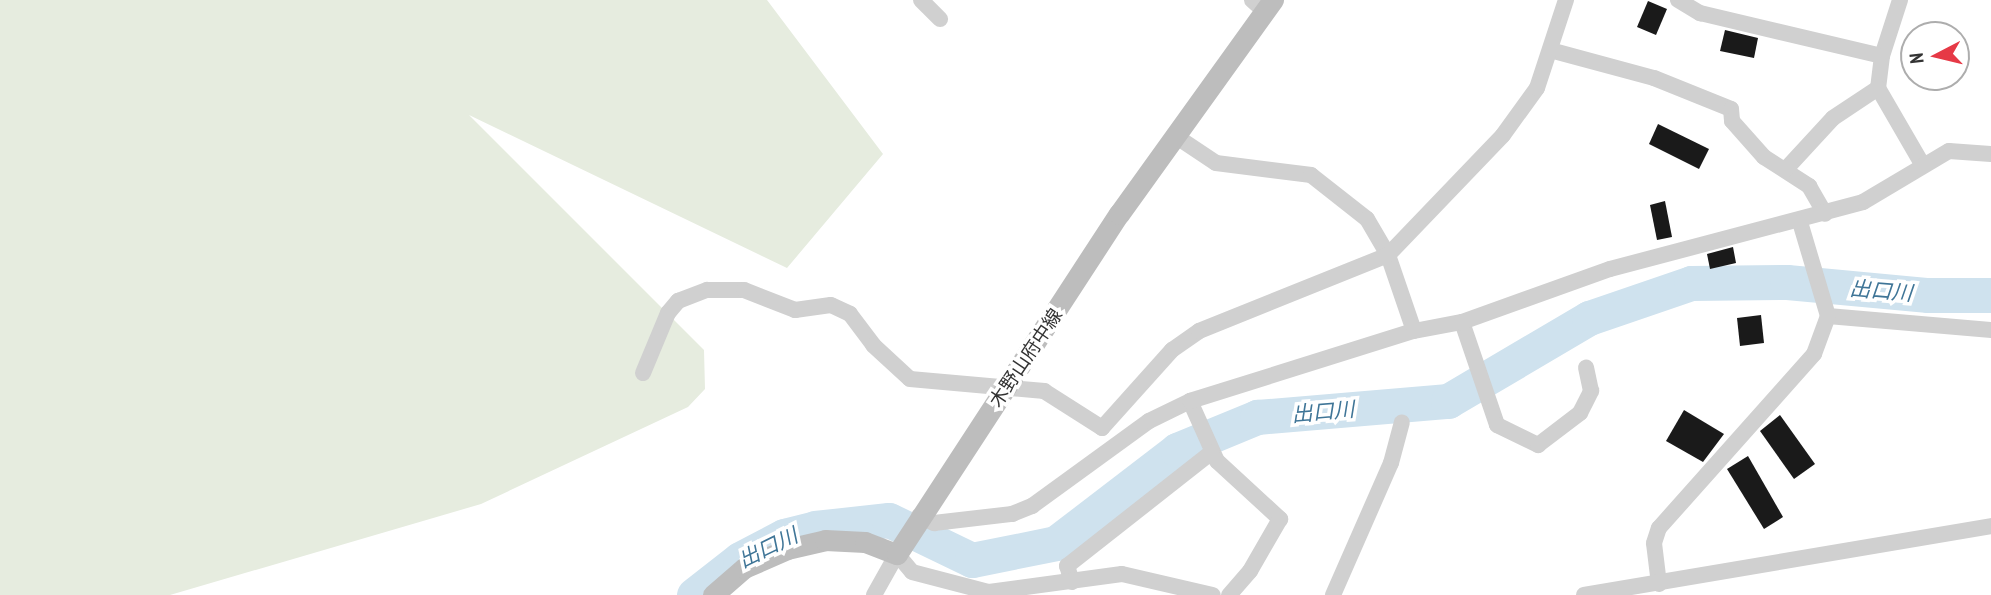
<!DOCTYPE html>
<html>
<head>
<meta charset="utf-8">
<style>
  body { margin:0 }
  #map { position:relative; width:1991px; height:595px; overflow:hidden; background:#fff; font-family:"PT Sans Narrow","Noto Sans JP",sans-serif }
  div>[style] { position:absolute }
  .green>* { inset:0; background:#e6ecdf }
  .river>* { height:35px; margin:-17.5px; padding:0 17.5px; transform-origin:17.5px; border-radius:17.5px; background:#cfe2ee }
  .building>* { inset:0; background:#1a1a1a }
  .street>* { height:16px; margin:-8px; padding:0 8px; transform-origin:8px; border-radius:8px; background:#d0d0d0 }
  .secondary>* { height:21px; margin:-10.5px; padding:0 10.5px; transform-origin:10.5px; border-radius:10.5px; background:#bdbdbd }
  span { translate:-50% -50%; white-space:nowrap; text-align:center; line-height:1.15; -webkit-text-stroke:7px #fff; paint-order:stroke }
  .street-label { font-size:19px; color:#333 }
  .water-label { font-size:21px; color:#3f7597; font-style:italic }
  .north { position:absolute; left:1900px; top:21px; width:70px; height:70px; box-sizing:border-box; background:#fff; border:2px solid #adadad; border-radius:50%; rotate:263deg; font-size:19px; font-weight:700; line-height:28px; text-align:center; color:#333 }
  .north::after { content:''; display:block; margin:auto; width:24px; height:32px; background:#e63946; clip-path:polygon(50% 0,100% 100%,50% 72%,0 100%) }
</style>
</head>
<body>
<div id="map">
  <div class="green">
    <div style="clip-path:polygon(0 0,767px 0,883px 154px,787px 268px,469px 115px,704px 350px,705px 389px,688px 407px,481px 504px,170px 595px,0 595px)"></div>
  </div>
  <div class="river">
    <div style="left:694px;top:595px;width:58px;rotate:-38deg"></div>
    <div style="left:740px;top:559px;width:50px;rotate:-27.6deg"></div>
    <div style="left:784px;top:536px;width:32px;rotate:-14deg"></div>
    <div style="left:815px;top:528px;width:74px;rotate:-6.2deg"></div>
    <div style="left:889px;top:520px;width:92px;rotate:25.7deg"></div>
    <div style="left:972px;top:560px;width:86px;rotate:-11.4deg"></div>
    <div style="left:1056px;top:543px;width:153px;rotate:-37.5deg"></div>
    <div style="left:1177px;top:450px;width:87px;rotate:-22.4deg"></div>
    <div style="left:1257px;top:417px;width:192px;rotate:-4.8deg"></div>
    <div style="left:1448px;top:401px;width:164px;rotate:-30.5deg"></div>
    <div style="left:1589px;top:318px;width:108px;rotate:-18.9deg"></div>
    <div style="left:1691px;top:283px;width:96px;rotate:-0.6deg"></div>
    <div style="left:1787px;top:282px;width:142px;rotate:5.3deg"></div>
    <div style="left:1928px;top:295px;width:63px"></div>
  </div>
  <div class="building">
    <div style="clip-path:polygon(1648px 1px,1667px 9px,1656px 35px,1637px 27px)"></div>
    <div style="clip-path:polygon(1725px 30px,1758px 38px,1754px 58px,1720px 51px)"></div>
    <div style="clip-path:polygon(1658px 124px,1709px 149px,1699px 169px,1649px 144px)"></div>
    <div style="clip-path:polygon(1665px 201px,1672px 237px,1657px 240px,1650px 205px)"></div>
    <div style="clip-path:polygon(1733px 247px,1736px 263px,1710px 269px,1707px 254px)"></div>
    <div style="clip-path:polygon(1761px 315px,1764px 343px,1740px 346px,1737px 318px)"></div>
    <div style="clip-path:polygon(1684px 410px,1724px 434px,1703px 462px,1666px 441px)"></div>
    <div style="clip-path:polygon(1780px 415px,1815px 464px,1794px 479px,1760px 431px)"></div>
    <div style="clip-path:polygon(1748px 456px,1783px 517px,1764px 529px,1727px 469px)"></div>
  </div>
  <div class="street">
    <div style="left:921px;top:0;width:27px;rotate:45deg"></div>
    <div style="left:1252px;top:0;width:15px;rotate:42deg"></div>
    <div style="left:1678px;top:0;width:26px;rotate:31deg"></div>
    <div style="left:1700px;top:13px;width:187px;rotate:13.3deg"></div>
    <div style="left:1900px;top:0;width:59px;rotate:107.8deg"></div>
    <div style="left:1882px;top:56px;width:32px;rotate:97deg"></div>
    <div style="left:1878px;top:88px;width:88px;rotate:59.9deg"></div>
    <div style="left:1550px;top:50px;width:108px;rotate:15.1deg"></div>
    <div style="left:1654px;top:78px;width:83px;rotate:21.9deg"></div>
    <div style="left:1731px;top:109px;width:12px;rotate:85deg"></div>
    <div style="left:1732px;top:121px;width:48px;rotate:48.4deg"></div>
    <div style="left:1764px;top:157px;width:54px;rotate:32.8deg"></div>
    <div style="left:1809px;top:186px;width:32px;rotate:60deg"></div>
    <div style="left:1174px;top:135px;width:50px;rotate:33.7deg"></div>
    <div style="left:1216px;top:163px;width:96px;rotate:7.2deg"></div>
    <div style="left:1311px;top:175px;width:71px;rotate:38.2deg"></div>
    <div style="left:1367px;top:219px;width:42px;rotate:59.7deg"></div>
    <div style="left:1388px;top:255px;width:80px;rotate:71.1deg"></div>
    <div style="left:1786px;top:169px;width:69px;rotate:-47.3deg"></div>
    <div style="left:1833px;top:118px;width:54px;rotate:-33.7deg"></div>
    <div style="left:1828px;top:316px;width:164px;rotate:4.9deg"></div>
    <div style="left:1462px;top:322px;width:109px;rotate:71.2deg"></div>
    <div style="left:1497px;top:425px;width:46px;rotate:26deg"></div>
    <div style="left:1538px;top:445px;width:53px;rotate:-37.3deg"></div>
    <div style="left:1580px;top:413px;width:25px;rotate:-63deg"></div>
    <div style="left:1591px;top:391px;width:24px;rotate:-102deg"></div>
    <div style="left:643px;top:373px;width:65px;rotate:-67.4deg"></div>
    <div style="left:668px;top:313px;width:16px;rotate:-50deg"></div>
    <div style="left:678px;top:301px;width:31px;rotate:-21deg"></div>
    <div style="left:707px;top:290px;width:37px"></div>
    <div style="left:744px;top:290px;width:55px;rotate:21.4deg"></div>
    <div style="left:795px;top:310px;width:36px;rotate:-8deg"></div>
    <div style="left:831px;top:305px;width:21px;rotate:25deg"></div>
    <div style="left:850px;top:314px;width:39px;rotate:53deg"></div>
    <div style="left:873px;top:345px;width:50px;rotate:42.6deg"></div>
    <div style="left:910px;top:379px;width:135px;rotate:5.1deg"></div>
    <div style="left:1044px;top:391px;width:69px;rotate:32.5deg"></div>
    <div style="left:1102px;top:428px;width:105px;rotate:-48.1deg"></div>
    <div style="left:1172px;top:350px;width:33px;rotate:-35deg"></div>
    <div style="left:1199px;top:331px;width:204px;rotate:-21.9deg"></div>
    <div style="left:1388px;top:255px;width:166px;rotate:-46.2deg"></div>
    <div style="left:1503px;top:135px;width:58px;rotate:-54.1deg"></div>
    <div style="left:1537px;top:88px;width:93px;rotate:-71.8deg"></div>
    <div style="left:1190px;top:401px;width:66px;rotate:65.8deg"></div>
    <div style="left:1217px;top:461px;width:86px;rotate:42.6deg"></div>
    <div style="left:1280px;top:519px;width:60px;rotate:120deg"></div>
    <div style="left:1250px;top:571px;width:32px;rotate:131deg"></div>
    <div style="left:919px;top:516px;width:17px;rotate:25deg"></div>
    <div style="left:934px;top:523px;width:79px;rotate:-6.6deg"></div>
    <div style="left:1012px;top:514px;width:22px;rotate:-22deg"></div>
    <div style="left:1032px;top:506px;width:145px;rotate:-36deg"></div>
    <div style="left:1149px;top:421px;width:46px;rotate:-26deg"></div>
    <div style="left:1190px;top:401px;width:235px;rotate:-17.4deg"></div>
    <div style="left:1414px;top:331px;width:49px;rotate:-10.6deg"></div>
    <div style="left:1462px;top:322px;width:157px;rotate:-19.7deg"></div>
    <div style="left:1610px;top:269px;width:262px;rotate:-14.8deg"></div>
    <div style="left:1863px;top:202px;width:100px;rotate:-30.7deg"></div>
    <div style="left:1949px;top:151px;width:42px;rotate:4.1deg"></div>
    <div style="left:1072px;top:582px;width:17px;rotate:-107deg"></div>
    <div style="left:1067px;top:566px;width:184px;rotate:-38.2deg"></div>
    <div style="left:1659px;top:584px;width:41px;rotate:-97deg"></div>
    <div style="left:1654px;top:543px;width:16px;rotate:-72deg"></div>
    <div style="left:1659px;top:528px;width:233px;rotate:-48.3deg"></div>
    <div style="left:1814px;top:354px;width:40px;rotate:-69.8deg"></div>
    <div style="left:1828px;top:316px;width:98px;rotate:-106.6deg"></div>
    <div style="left:874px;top:595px;width:47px;rotate:-60.7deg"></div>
    <div style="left:897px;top:554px;width:23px;rotate:50deg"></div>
    <div style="left:912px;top:572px;width:80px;rotate:14.6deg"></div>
    <div style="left:989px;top:592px;width:134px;rotate:-7.7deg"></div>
    <div style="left:1122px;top:574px;width:93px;rotate:13deg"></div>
    <div style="left:1333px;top:595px;width:144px;rotate:-66.3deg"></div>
    <div style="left:1391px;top:463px;width:42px;rotate:-75deg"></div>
    <div style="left:1584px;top:595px;width:413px;rotate:-9.6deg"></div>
  </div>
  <div class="secondary">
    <div style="left:713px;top:595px;width:41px;rotate:-41.1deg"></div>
    <div style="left:744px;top:568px;width:47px;rotate:-23.8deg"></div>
    <div style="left:787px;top:549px;width:39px;rotate:-13deg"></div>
    <div style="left:825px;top:540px;width:40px;rotate:2.9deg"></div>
    <div style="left:865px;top:542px;width:34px;rotate:21deg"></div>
    <div style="left:897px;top:554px;width:406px;rotate:-56.9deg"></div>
    <div style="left:1119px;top:214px;width:264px;rotate:-54.3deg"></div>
  </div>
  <div class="street-label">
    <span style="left:1026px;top:358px;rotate:-56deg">木野山府中線</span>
  </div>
  <div class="water-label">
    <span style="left:1881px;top:291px;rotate:5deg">出口川</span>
    <span style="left:1323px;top:412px;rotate:-5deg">出口川</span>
    <span style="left:768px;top:548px;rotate:-26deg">出口川</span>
  </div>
  <div class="north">N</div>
</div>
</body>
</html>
